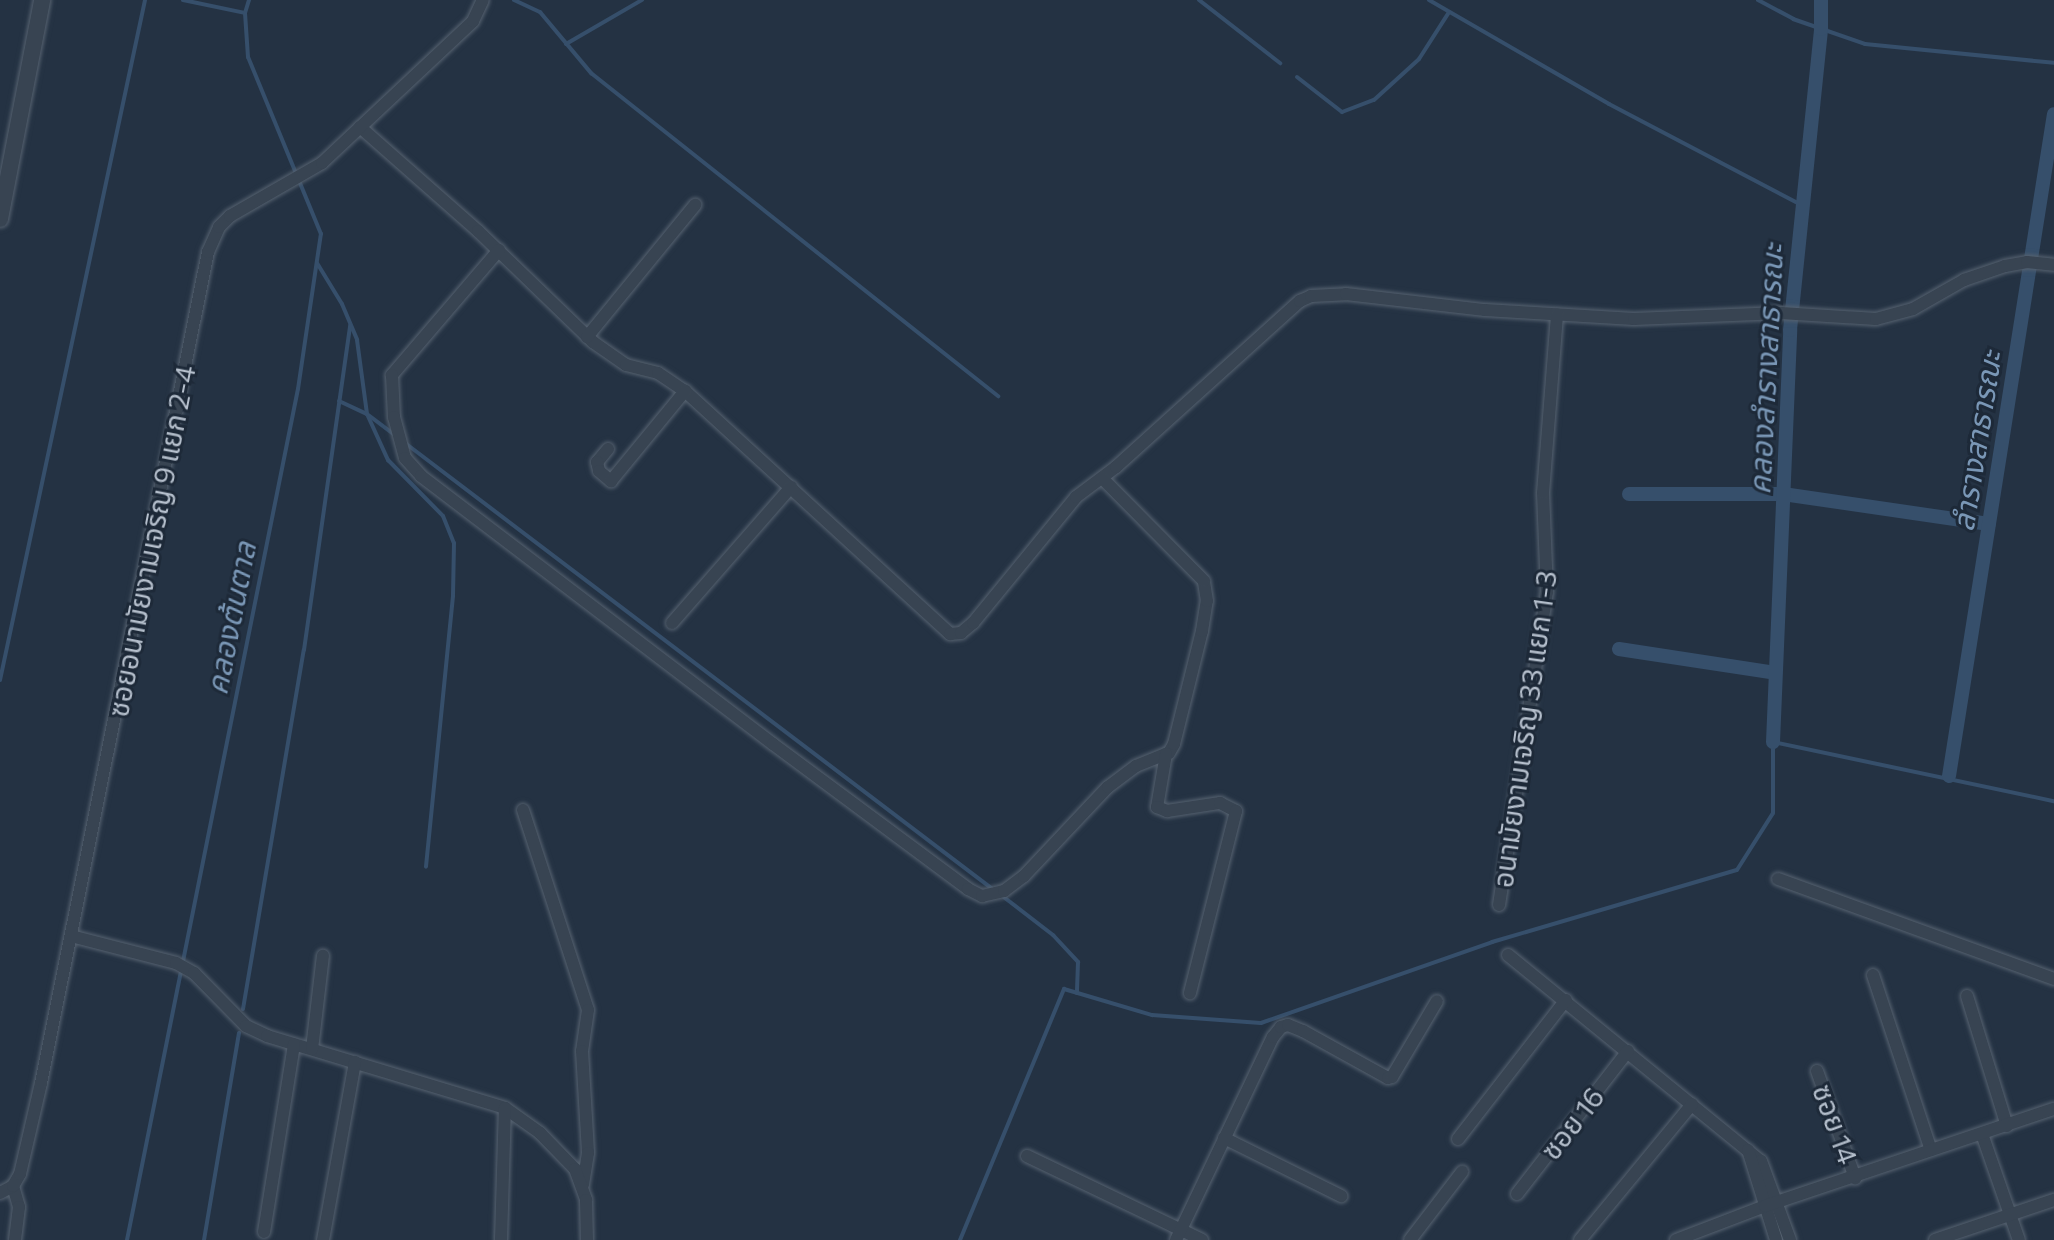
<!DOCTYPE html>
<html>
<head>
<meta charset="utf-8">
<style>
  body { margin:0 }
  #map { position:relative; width:2054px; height:1240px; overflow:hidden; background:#243243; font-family:Commissioner,"Noto Sans Thai",sans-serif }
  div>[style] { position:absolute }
  .stream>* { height:4px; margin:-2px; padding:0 2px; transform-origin:2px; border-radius:2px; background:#364f6b }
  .canal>* { height:14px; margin:-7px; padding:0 7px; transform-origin:7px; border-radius:7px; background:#364f6b }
  .roads { filter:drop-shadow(0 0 2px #566270) drop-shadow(0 0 2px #566270) }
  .minor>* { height:12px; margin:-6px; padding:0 6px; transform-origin:6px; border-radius:6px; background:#384452 }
  .tertiary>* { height:16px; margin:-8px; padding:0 8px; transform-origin:8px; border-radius:8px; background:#384452 }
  span { translate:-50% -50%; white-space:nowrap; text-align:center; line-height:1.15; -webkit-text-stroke:6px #1d2938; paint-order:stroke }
  .street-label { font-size:28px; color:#b5bfcc }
  .water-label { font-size:30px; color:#7a97b6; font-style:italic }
</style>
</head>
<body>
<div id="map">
  <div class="stream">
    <div style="left:183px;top:0;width:63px;rotate:11.8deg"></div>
    <div style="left:245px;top:13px;width:14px;rotate:-73deg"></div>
    <div style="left:514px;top:0;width:29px;rotate:25deg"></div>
    <div style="left:540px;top:12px;width:80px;rotate:50.1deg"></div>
    <div style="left:591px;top:73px;width:520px;rotate:38.44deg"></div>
    <div style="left:1199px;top:0;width:103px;rotate:37.9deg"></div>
    <div style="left:1429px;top:0;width:208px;rotate:30deg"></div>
    <div style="left:1609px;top:104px;width:219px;rotate:27.7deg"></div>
    <div style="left:1758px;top:0;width:40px;rotate:28deg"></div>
    <div style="left:1793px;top:19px;width:76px;rotate:19.1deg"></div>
    <div style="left:1865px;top:44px;width:190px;rotate:5.7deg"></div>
    <div style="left:566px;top:44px;width:88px;rotate:-30.1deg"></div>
    <div style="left:1297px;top:77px;width:57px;rotate:37.9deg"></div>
    <div style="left:1342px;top:112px;width:34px;rotate:-21deg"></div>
    <div style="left:1374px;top:100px;width:61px;rotate:-42.3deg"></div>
    <div style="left:1419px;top:59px;width:56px;rotate:-57.4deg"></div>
    <div style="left:317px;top:263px;width:48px;rotate:58.6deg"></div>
    <div style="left:342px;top:304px;width:39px;rotate:67deg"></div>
    <div style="left:357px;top:340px;width:75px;rotate:82.3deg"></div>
    <div style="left:367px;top:414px;width:51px;rotate:65.5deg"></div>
    <div style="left:388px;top:460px;width:78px;rotate:45.5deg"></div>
    <div style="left:443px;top:516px;width:29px;rotate:68deg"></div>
    <div style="left:454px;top:543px;width:53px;rotate:91.1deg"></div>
    <div style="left:453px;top:596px;width:272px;rotate:95.7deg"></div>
    <div style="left:339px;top:401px;width:31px;rotate:25deg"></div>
    <div style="left:367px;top:414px;width:35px;rotate:37deg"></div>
    <div style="left:405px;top:443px;width:739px;rotate:37.2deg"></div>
    <div style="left:0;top:680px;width:695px;rotate:-77.96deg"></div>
    <div style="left:1001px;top:895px;width:66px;rotate:37.6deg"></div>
    <div style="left:1053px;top:935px;width:37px;rotate:47deg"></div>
    <div style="left:1078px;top:962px;width:31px;rotate:92deg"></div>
    <div style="left:243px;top:1009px;width:364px;rotate:-80.4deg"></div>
    <div style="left:304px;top:650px;width:328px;rotate:-81.9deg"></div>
    <div style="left:127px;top:1240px;width:868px;rotate:-78.64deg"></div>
    <div style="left:298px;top:389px;width:157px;rotate:-81.6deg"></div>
    <div style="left:321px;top:234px;width:191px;rotate:-112.4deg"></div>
    <div style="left:248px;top:57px;width:44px;rotate:-93.9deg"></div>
    <div style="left:204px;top:1240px;width:210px;rotate:-80.4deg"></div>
    <div style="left:960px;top:1240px;width:272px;rotate:-67.5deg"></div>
    <div style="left:1064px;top:989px;width:92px;rotate:16.5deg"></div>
    <div style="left:1152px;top:1015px;width:109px;rotate:4.2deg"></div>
    <div style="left:1261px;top:1023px;width:245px;rotate:-19.3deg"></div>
    <div style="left:1492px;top:942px;width:255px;rotate:-16.4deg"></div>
    <div style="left:1737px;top:870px;width:67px;rotate:-57.7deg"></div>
    <div style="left:1773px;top:813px;width:71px;rotate:-90deg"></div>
    <div style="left:1773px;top:742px;width:287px;rotate:11.9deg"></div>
  </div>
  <div class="canal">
    <div style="left:1629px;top:494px;width:154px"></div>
    <div style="left:1783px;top:494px;width:208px;rotate:8.3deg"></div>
    <div style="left:1619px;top:649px;width:158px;rotate:8.7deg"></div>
    <div style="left:1773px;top:742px;width:412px;rotate:-87.6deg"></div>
    <div style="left:1790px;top:330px;width:303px;rotate:-84.1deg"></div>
    <div style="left:1821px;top:29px;width:29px;rotate:-90deg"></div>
    <div style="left:1949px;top:776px;width:670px;rotate:-80.99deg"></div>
  </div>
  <div class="roads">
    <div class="minor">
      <div style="left:360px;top:127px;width:157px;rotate:41.4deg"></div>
      <div style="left:478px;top:231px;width:160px;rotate:44deg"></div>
      <div style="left:593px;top:342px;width:40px;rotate:34.9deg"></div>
      <div style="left:626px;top:365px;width:33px;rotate:14deg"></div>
      <div style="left:658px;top:373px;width:32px;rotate:34deg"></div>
      <div style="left:685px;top:391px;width:360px;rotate:42.5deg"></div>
      <div style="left:950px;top:634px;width:11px;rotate:-5deg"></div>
      <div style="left:961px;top:633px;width:16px;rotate:-40deg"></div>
      <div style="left:973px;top:623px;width:163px;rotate:-50.7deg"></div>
      <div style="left:1076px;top:497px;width:50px;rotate:-36.9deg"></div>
      <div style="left:1116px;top:467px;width:248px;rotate:-42.1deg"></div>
      <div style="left:1300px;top:301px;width:12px;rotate:-24deg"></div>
      <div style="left:1311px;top:296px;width:35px;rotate:-3deg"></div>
      <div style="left:1346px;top:294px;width:140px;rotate:6.6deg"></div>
      <div style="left:1485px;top:310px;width:149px;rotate:3.5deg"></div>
      <div style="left:1634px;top:319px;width:147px;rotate:-2.3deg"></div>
      <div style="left:1781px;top:313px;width:95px;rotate:3.6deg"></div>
      <div style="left:1876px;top:319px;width:38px;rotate:-15deg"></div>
      <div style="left:1913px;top:309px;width:59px;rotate:-29.6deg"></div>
      <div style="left:1964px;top:280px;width:43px;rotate:-18.9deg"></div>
      <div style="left:2005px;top:266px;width:22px;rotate:-10deg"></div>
      <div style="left:2027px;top:262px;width:27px;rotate:6deg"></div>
      <div style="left:499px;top:250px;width:165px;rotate:130.6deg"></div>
      <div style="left:392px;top:375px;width:42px;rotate:87.3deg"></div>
      <div style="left:394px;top:417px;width:42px;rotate:75deg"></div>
      <div style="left:405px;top:458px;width:24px;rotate:48deg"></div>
      <div style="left:421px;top:476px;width:442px;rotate:37.3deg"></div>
      <div style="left:773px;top:744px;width:243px;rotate:36.6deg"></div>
      <div style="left:968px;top:889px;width:16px;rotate:27deg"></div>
      <div style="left:982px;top:896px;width:23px;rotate:-13deg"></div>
      <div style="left:1004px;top:891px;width:25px;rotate:-37deg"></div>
      <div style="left:1024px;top:876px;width:122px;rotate:-46.7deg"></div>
      <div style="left:1108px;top:787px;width:35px;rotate:-37deg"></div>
      <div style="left:1136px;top:766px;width:35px;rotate:-22deg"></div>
      <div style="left:1169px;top:753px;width:10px;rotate:-61deg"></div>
      <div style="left:1174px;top:744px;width:116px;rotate:-76.1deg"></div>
      <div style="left:1202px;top:631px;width:30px;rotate:-81deg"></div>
      <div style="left:1207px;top:601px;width:20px;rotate:-99deg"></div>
      <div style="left:1204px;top:581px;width:145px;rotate:-134.7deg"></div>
      <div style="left:587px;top:337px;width:171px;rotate:-50.7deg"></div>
      <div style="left:608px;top:449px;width:17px;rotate:130deg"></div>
      <div style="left:597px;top:462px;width:9px;rotate:77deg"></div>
      <div style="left:599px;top:471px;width:16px;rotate:40deg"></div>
      <div style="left:611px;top:481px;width:117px;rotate:-50.6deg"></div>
      <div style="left:672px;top:623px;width:181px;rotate:-48.8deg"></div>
      <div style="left:1166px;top:754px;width:54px;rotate:99.6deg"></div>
      <div style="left:1157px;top:807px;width:11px;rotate:22deg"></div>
      <div style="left:1167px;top:811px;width:54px;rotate:-8.6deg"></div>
      <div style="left:1220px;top:803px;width:18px;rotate:27deg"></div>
      <div style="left:1236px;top:811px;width:188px;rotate:104.2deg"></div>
      <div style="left:523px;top:810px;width:210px;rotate:72deg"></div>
      <div style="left:588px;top:1010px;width:41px;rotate:98.3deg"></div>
      <div style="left:582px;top:1051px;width:102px;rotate:86.6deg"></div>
      <div style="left:588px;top:1153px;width:32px;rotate:99deg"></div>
      <div style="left:1778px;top:879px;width:294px;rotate:19.9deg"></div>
      <div style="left:1499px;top:905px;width:317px;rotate:-81.3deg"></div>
      <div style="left:1547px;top:592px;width:99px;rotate:-92.3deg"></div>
      <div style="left:1543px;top:493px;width:179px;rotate:-85.5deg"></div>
      <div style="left:71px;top:936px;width:108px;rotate:14.4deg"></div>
      <div style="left:176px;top:963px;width:21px;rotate:29deg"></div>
      <div style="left:194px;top:973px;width:74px;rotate:45.5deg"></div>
      <div style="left:246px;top:1026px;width:23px;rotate:25deg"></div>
      <div style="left:267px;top:1036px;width:249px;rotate:16.8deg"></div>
      <div style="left:505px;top:1108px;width:43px;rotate:35.5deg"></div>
      <div style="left:540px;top:1133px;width:50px;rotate:45.8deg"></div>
      <div style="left:575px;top:1169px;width:33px;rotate:70deg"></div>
      <div style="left:586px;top:1200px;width:40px;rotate:88.6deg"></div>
      <div style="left:1508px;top:955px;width:326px;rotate:39.2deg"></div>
      <div style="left:1761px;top:1161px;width:84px;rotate:69.8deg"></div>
      <div style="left:1873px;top:975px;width:184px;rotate:71.7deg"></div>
      <div style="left:1967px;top:996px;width:136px;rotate:72.9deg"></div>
      <div style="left:312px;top:1049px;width:94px;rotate:-83.3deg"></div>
      <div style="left:1817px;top:1071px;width:114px;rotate:70.4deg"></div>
      <div style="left:1982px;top:1134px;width:112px;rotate:70.8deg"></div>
      <div style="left:1224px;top:1138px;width:131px;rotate:26.4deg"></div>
      <div style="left:1458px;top:1139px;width:176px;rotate:-52.2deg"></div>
      <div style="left:1748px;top:1150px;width:94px;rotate:72.7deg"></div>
      <div style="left:1027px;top:1156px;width:194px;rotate:25.6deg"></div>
      <div style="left:13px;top:1186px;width:22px;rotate:74deg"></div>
      <div style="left:19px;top:1207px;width:33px;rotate:97deg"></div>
      <div style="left:0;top:1193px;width:15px;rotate:-28deg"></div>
      <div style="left:13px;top:1186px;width:14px;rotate:-60deg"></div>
      <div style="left:20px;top:1174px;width:93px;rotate:-77deg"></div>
      <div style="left:41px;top:1083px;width:848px;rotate:-78.64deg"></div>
      <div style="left:208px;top:252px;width:27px;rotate:-66deg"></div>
      <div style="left:219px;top:227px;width:16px;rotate:-45deg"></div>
      <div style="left:230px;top:216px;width:106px;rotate:-29.9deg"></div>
      <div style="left:322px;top:163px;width:207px;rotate:-43.2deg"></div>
      <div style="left:473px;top:21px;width:23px;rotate:-65deg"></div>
      <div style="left:1517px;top:1194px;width:181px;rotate:-52.2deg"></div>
      <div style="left:264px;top:1232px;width:190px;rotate:-80.9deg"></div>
      <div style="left:323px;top:1240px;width:181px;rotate:-79.8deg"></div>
      <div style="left:501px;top:1240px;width:132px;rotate:-88.3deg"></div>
      <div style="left:1176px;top:1240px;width:225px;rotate:-64.5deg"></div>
      <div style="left:1273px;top:1037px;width:13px;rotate:-51deg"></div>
      <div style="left:1281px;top:1027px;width:7px;rotate:-16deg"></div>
      <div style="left:1288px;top:1025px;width:16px;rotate:22deg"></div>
      <div style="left:1303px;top:1031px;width:97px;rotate:28.9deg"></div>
      <div style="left:1388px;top:1078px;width:4px;rotate:-14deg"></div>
      <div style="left:1392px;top:1077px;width:88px;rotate:-59.4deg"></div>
      <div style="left:1410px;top:1240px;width:86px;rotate:-52.6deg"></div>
      <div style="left:1580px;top:1240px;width:176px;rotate:-50.5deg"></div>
      <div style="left:1676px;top:1240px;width:95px;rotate:-20.9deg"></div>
      <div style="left:1765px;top:1206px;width:305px;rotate:-18.6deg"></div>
      <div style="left:1935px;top:1240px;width:126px;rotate:-18.6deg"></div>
    </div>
    <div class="tertiary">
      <div style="left:0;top:219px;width:223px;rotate:-79.1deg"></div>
    </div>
  </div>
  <div class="street-label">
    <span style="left:151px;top:541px;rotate:-79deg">ซอยอนามัยงามเจริญ 9 แยก 2-4</span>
    <span style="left:1524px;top:729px;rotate:-82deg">อนามัยงามเจริญ 33 แยก 1-3</span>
    <span style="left:1572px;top:1123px;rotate:-52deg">ซอย 16</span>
    <span style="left:1836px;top:1124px;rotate:70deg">ซอย 14</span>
  </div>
  <div class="water-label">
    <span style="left:1765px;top:369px;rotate:-87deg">คลองลำรางสาธารณะ</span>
    <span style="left:1976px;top:441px;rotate:-81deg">ลำรางสาธารณะ</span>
    <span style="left:230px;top:618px;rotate:-79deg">คลองต้นตาล</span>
  </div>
</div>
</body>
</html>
